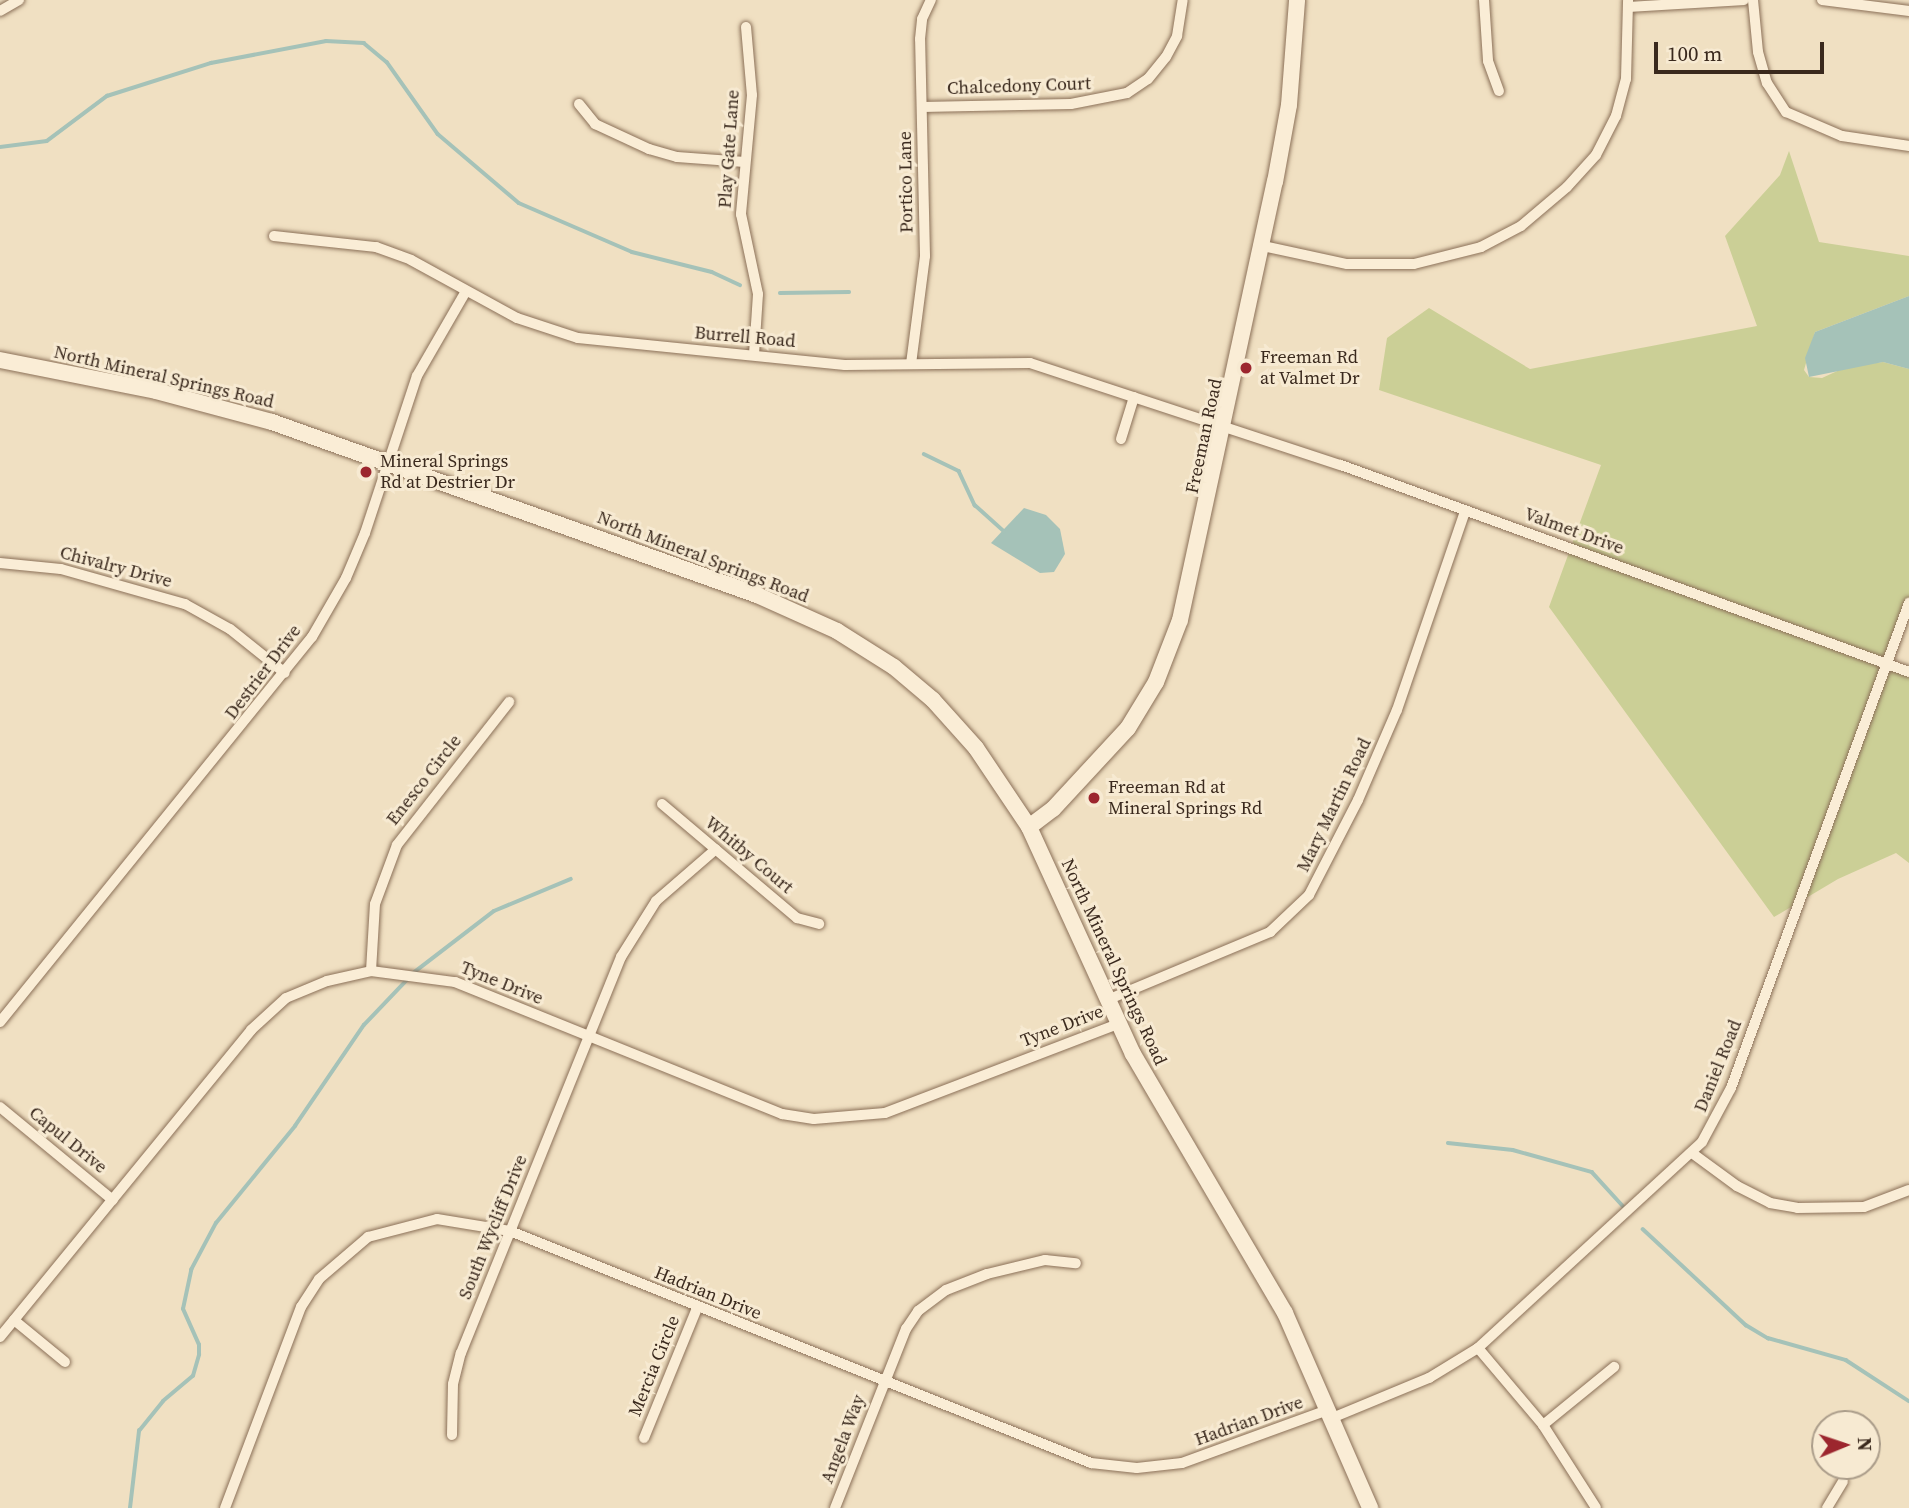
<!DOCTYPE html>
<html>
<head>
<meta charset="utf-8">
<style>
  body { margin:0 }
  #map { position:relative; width:1909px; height:1508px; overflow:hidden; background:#f0e0c2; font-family:"Source Serif 4",serif }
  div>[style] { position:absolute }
  .green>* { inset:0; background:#cbcf96 }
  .water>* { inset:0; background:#a5c2b8 }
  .stream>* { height:3.5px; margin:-1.75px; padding:0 1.75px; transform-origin:1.75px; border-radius:1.75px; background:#a5c2b8 }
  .roads { filter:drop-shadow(0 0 2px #8b7058) drop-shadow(0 0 2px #8b7058) }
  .street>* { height:10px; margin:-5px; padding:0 5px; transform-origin:5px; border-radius:5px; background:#faedd6 }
  .secondary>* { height:16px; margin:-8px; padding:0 8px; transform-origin:8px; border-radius:8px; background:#faedd6 }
  .dots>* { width:19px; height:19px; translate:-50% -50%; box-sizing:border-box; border:4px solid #f7ead2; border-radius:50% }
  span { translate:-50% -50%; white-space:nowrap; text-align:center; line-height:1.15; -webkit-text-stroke:6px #f7ead2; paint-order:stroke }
  .street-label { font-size:18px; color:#3a291d }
  .poi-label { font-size:18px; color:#3a291d }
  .left { translate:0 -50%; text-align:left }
  .north { position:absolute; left:1811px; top:1410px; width:70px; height:70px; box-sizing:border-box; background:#f7ead2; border:2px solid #ab9d8a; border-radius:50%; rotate:88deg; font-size:19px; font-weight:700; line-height:28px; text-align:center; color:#3a291d }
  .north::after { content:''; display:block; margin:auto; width:24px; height:32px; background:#9c262e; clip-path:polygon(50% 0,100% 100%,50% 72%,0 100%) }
  .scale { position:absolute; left:1654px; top:42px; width:170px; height:32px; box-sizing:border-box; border:4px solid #3a291d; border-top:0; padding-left:9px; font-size:21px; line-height:24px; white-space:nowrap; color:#3a291d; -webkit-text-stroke:5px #f7ead2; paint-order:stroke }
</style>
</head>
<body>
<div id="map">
  <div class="green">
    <div style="clip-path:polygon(1789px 151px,1819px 242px,1909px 256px,1909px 296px,1815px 332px,1804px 370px,1809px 377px,1822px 378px,1846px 367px,1883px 362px,1909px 369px,1909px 614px,1890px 661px,1909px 668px,1909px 863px,1896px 853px,1838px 879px,1774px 917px,1549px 607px,1601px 465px,1379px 390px,1387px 338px,1429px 308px,1530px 369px,1757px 326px,1725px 236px,1780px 175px)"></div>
  </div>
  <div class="water">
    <div style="clip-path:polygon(1909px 296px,1909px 369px,1883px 362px,1809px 377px,1805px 358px,1815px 332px)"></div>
    <div style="clip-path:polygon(1024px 508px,1046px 515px,1060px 529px,1065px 554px,1054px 572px,1040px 573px,991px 543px)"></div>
  </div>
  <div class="stream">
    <div style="left:0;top:147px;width:47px;rotate:-7.3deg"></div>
    <div style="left:47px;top:141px;width:75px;rotate:-36.9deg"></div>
    <div style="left:107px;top:96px;width:109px;rotate:-17.6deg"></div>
    <div style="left:211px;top:63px;width:117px;rotate:-10.8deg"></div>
    <div style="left:326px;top:41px;width:38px;rotate:3deg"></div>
    <div style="left:364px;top:43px;width:30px;rotate:40deg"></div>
    <div style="left:387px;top:62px;width:88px;rotate:54.7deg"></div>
    <div style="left:438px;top:134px;width:106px;rotate:40.4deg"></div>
    <div style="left:519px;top:203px;width:123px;rotate:23.4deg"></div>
    <div style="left:632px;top:252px;width:82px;rotate:14deg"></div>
    <div style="left:712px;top:272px;width:31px;rotate:25deg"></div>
    <div style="left:780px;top:293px;width:69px;rotate:-0.8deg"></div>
    <div style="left:924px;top:454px;width:39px;rotate:26deg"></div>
    <div style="left:959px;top:471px;width:38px;rotate:65deg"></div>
    <div style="left:975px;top:505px;width:39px;rotate:42deg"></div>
    <div style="left:412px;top:974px;width:103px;rotate:-37.5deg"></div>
    <div style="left:494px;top:911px;width:83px;rotate:-22.6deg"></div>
    <div style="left:1448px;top:1143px;width:65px;rotate:6.1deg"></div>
    <div style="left:1513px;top:1150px;width:82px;rotate:15.6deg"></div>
    <div style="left:1592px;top:1172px;width:46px;rotate:47.6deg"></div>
    <div style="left:1643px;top:1229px;width:141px;rotate:43deg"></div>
    <div style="left:1746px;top:1325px;width:26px;rotate:31deg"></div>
    <div style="left:1768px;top:1338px;width:81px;rotate:15.8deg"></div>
    <div style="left:1846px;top:1360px;width:75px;rotate:33.1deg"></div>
    <div style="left:130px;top:1508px;width:78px;rotate:-83.3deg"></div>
    <div style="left:139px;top:1431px;width:38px;rotate:-51deg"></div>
    <div style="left:163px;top:1401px;width:39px;rotate:-40deg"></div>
    <div style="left:193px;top:1376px;width:22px;rotate:-74deg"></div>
    <div style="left:199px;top:1355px;width:10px;rotate:-90deg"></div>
    <div style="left:199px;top:1345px;width:39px;rotate:-114deg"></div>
    <div style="left:183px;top:1309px;width:40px;rotate:-78deg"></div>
    <div style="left:191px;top:1270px;width:53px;rotate:-62deg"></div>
    <div style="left:216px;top:1223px;width:125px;rotate:-50.8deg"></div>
    <div style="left:295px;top:1126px;width:122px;rotate:-55.7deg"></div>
    <div style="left:364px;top:1025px;width:62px;rotate:-46.3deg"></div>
  </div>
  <div class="roads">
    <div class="street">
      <div style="left:1484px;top:0;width:61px;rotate:86.2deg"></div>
      <div style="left:1488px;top:61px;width:32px;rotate:70deg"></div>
      <div style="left:1753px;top:0;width:52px;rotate:84.5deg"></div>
      <div style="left:1758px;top:52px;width:32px;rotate:74deg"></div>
      <div style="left:1767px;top:83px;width:35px;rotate:57deg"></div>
      <div style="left:1786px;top:112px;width:61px;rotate:23.2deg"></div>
      <div style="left:1842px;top:136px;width:68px;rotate:8.5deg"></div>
      <div style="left:1822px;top:0;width:88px;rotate:7.2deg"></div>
      <div style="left:1629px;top:7px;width:115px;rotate:-3.5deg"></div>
      <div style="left:0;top:11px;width:22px;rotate:-30deg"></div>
      <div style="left:746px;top:27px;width:68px;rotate:85deg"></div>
      <div style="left:752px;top:95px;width:120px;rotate:95.3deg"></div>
      <div style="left:741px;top:214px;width:82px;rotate:78deg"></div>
      <div style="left:758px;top:294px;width:61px;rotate:93.8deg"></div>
      <div style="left:579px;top:104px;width:26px;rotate:51deg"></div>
      <div style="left:595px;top:124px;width:60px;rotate:24.8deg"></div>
      <div style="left:649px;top:149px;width:29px;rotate:16deg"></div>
      <div style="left:677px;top:157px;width:68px;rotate:4.2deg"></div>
      <div style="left:922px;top:107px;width:149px;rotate:-1.2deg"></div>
      <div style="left:1071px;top:104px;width:57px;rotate:-11.1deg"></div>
      <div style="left:1127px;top:93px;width:25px;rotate:-34deg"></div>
      <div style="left:1148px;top:79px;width:28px;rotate:-51deg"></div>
      <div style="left:1166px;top:57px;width:24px;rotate:-62deg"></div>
      <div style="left:1177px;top:36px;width:36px;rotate:-81deg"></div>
      <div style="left:274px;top:236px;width:103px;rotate:6.2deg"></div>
      <div style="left:376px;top:247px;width:37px;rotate:20deg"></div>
      <div style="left:411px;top:260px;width:121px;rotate:28.7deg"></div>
      <div style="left:517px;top:318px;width:64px;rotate:18.2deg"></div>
      <div style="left:578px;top:338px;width:268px;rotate:5.8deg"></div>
      <div style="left:845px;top:365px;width:185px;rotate:-0.6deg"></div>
      <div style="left:1030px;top:363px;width:327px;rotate:18.2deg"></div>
      <div style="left:1341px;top:465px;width:605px;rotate:20.02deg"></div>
      <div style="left:1263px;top:246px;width:86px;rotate:12.1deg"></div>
      <div style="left:1347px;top:264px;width:67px"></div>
      <div style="left:1414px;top:264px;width:69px;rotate:-14.2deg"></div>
      <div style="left:1481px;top:247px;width:45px;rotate:-27.7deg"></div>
      <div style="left:1521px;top:226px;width:60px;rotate:-40.3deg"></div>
      <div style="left:1567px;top:187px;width:43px;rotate:-47.8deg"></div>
      <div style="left:1596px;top:155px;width:44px;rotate:-62.9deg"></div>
      <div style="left:1616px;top:116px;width:38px;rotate:-75deg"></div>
      <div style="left:1626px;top:79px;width:79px;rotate:-88.5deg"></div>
      <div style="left:911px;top:364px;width:109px;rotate:-82.6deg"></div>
      <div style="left:925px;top:256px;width:217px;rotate:-91.3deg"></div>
      <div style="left:920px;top:39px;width:20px;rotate:-84deg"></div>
      <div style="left:922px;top:19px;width:21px;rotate:-65deg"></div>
      <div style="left:1121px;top:439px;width:44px;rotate:-72.8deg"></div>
      <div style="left:0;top:563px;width:61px;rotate:5.6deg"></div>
      <div style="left:61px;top:569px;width:129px;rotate:15.8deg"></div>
      <div style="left:185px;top:604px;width:51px;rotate:29.1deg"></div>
      <div style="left:230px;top:629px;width:70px;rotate:38.7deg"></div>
      <div style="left:662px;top:804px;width:177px;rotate:40.2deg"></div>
      <div style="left:797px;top:918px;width:23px;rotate:15deg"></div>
      <div style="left:371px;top:971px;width:67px;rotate:-86.6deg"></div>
      <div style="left:375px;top:904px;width:63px;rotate:-69.6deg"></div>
      <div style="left:397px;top:845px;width:182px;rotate:-51.9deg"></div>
      <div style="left:1107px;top:1000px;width:177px;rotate:-22.6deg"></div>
      <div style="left:1270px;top:932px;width:54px;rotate:-43.5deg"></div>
      <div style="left:1309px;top:895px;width:107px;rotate:-62.7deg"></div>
      <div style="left:1358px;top:800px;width:98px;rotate:-66.6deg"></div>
      <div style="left:1397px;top:710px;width:210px;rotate:-71.1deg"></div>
      <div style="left:0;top:1022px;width:496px;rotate:-51deg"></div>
      <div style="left:312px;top:637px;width:68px;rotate:-60deg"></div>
      <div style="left:346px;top:578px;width:49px;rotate:-67.1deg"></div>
      <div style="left:365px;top:533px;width:165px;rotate:-71.7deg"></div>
      <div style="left:417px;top:376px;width:98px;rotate:-60deg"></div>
      <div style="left:0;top:1107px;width:146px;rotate:39.5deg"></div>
      <div style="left:1692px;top:1153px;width:56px;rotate:36.3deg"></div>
      <div style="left:1737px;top:1186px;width:37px;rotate:27deg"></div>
      <div style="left:1770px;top:1203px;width:27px;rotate:10deg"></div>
      <div style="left:1797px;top:1208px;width:67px;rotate:-0.9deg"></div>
      <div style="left:1864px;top:1207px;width:48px;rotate:-20.7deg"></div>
      <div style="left:14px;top:1320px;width:66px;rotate:39.5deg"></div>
      <div style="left:0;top:1337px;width:397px;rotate:-50.7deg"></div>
      <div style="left:251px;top:1030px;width:47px;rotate:-42.4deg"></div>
      <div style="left:286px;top:998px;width:44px;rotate:-22.5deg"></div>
      <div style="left:327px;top:981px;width:45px;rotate:-12.8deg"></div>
      <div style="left:371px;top:971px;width:85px;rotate:7.5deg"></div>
      <div style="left:455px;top:982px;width:353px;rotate:22deg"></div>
      <div style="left:782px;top:1114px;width:32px;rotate:9deg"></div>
      <div style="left:814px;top:1119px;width:71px;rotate:-4.8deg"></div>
      <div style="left:885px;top:1113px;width:249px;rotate:-20.9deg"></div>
      <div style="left:1478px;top:1348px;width:101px;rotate:49.8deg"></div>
      <div style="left:1543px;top:1425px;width:98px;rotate:57.4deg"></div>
      <div style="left:1332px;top:1418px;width:105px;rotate:-22.4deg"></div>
      <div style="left:1429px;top:1378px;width:57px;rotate:-31.5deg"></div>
      <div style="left:1478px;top:1348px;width:304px;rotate:-42.6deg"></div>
      <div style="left:1702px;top:1142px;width:61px;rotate:-61.8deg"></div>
      <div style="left:1731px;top:1088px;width:517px;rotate:-69.85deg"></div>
      <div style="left:1543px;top:1425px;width:92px;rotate:-39.2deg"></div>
      <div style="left:452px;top:1435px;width:51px;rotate:-88.9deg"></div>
      <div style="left:453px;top:1384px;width:32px;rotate:-76deg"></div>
      <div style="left:461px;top:1353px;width:427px;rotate:-68deg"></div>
      <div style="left:621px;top:957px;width:66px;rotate:-58deg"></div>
      <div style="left:656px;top:901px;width:79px;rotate:-40.9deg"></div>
      <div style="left:644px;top:1438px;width:140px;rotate:-67.8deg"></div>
      <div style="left:225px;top:1508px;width:215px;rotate:-69.3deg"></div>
      <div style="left:301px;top:1307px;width:33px;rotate:-57deg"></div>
      <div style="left:319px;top:1279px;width:65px;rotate:-40.6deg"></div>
      <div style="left:368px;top:1237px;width:71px;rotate:-14.6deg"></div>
      <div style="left:437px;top:1219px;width:74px;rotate:9.3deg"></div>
      <div style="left:510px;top:1231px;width:626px;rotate:21.77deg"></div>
      <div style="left:1091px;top:1463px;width:46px;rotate:6.2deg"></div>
      <div style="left:1137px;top:1468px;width:45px;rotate:-6.3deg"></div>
      <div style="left:1182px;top:1463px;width:155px;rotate:-20deg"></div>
      <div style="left:835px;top:1508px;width:193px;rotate:-68.4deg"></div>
      <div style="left:906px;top:1329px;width:22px;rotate:-56deg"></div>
      <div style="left:918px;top:1311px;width:35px;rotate:-37deg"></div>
      <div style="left:946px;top:1290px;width:44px;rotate:-21.3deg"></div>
      <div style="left:987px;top:1274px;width:60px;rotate:-13.6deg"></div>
      <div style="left:1045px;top:1260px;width:31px;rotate:6deg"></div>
      <div style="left:1827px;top:1508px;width:31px;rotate:-59deg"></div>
    </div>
    <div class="secondary">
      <div style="left:0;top:360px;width:159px;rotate:11.2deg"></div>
      <div style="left:156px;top:391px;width:120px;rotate:15deg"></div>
      <div style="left:272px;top:422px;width:515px;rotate:19.63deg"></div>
      <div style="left:757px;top:595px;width:88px;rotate:24.2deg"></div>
      <div style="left:837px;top:631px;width:67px;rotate:32.3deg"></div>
      <div style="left:894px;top:667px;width:51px;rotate:40.2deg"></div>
      <div style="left:933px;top:700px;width:64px;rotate:48.1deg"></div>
      <div style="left:976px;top:748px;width:95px;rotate:56.1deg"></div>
      <div style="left:1029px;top:827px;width:250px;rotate:65.4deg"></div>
      <div style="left:1133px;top:1054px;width:300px;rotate:59.6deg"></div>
      <div style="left:1285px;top:1313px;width:213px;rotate:66.4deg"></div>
      <div style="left:1029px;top:827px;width:30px;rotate:-37deg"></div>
      <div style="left:1053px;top:809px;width:110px;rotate:-47.2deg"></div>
      <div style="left:1128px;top:728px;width:54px;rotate:-58.7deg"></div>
      <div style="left:1156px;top:682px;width:66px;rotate:-68.8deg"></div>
      <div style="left:1180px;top:620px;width:448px;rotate:-77.8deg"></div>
      <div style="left:1275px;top:182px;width:78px;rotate:-79.7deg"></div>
      <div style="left:1289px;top:105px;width:105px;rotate:-85.6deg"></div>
    </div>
  </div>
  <div class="dots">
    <div style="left:1246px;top:368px;background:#9c262e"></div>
    <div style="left:366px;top:472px;background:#9c262e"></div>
    <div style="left:1094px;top:798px;background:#9c262e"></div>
  </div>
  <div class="street-label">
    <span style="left:1019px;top:86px;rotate:-2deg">Chalcedony Court</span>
    <span style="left:729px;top:149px;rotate:-86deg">Play Gate Lane</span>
    <span style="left:906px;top:182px;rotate:-91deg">Portico Lane</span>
    <span style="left:745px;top:337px;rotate:5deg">Burrell Road</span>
    <span style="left:164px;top:377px;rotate:13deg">North Mineral Springs Road</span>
    <span style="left:1204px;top:436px;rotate:-78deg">Freeman Road</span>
    <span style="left:1574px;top:531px;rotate:20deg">Valmet Drive</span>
    <span style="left:703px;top:557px;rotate:21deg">North Mineral Springs Road</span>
    <span style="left:116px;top:567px;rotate:15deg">Chivalry Drive</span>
    <span style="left:263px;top:672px;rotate:-53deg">Destrier Drive</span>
    <span style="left:424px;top:780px;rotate:-52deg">Enesco Circle</span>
    <span style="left:1334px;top:805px;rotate:-64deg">Mary Martin Road</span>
    <span style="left:749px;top:855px;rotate:40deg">Whitby Court</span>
    <span style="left:1114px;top:962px;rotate:65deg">North Mineral Springs Road</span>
    <span style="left:502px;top:983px;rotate:22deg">Tyne Drive</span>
    <span style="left:1062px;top:1026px;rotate:-21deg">Tyne Drive</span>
    <span style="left:1718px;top:1066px;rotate:-68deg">Daniel Road</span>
    <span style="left:68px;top:1140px;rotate:39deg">Capul Drive</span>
    <span style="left:493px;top:1227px;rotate:-68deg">South Wycliff Drive</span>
    <span style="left:708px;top:1293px;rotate:22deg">Hadrian Drive</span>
    <span style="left:654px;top:1366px;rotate:-68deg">Mercia Circle</span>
    <span style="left:1249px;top:1421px;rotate:-20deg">Hadrian Drive</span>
    <span style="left:843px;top:1439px;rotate:-69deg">Angela Way</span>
  </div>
  <div class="poi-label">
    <span class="left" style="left:1260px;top:368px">Freeman Rd<br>at Valmet Dr</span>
    <span class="left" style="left:380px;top:472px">Mineral Springs<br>Rd at Destrier Dr</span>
    <span class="left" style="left:1108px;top:798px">Freeman Rd at<br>Mineral Springs Rd</span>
  </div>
  <div class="north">N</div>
  <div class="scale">100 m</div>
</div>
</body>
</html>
